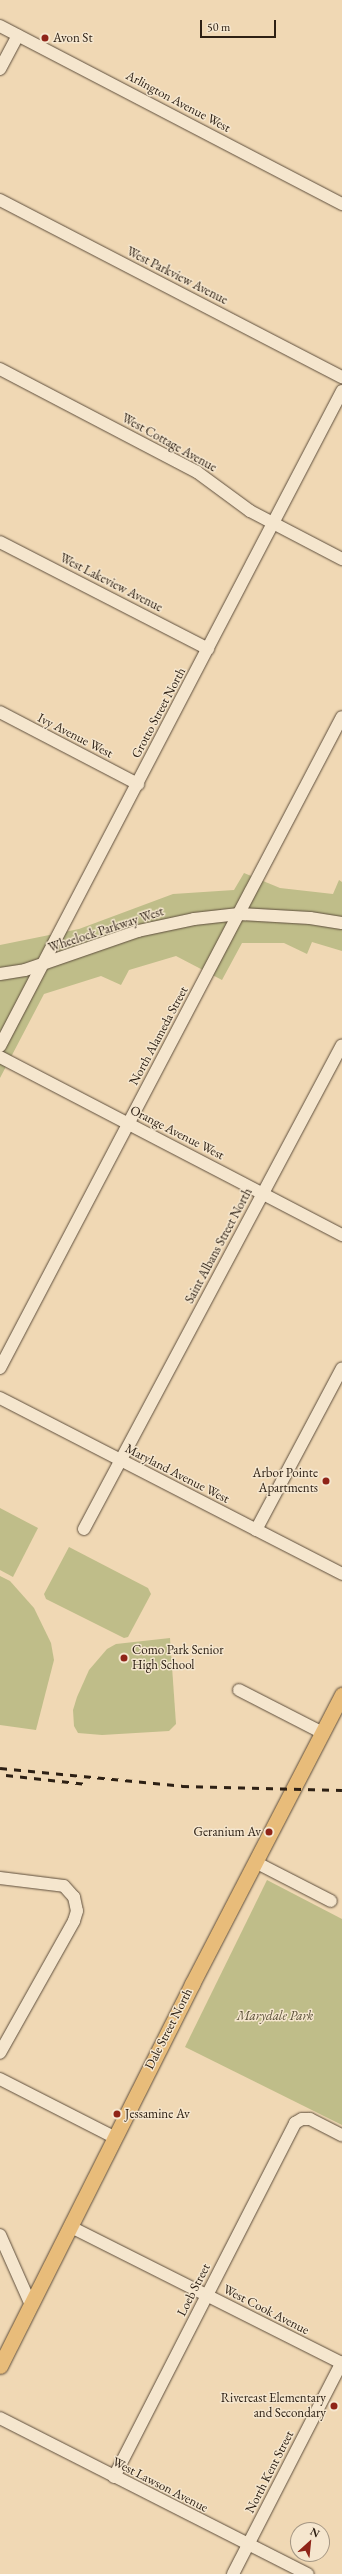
<!DOCTYPE html>
<html>
<head>
<meta charset="utf-8">
<style>
  body { margin:0 }
  #map { position:relative; width:342px; height:2574px; overflow:hidden; background:#f0d8b4; font-family:"EB Garamond",serif }
  div>[style] { position:absolute }
  .green>* { inset:0; background:#bfbd89 }
  .roads { filter:drop-shadow(0 0 1px #5e4e3c) drop-shadow(0 0 1px #5e4e3c) }
  .minor>* { height:12px; margin:-6px; padding:0 6px; transform-origin:6px; border-radius:6px; background:#f5e6ce }
  .major>* { height:15px; margin:-7.5px; padding:0 7.5px; transform-origin:7.5px; border-radius:7.5px; background:#e8bc7a }
  .rail>* { height:3px; margin-top:-1.5px; transform-origin:0; background:repeating-linear-gradient(90deg,#2d2014 0 7px,transparent 0 14px) }
  .dots>* { width:11px; height:11px; translate:-50% -50%; box-sizing:border-box; border:2px solid #f5e6ce; border-radius:50% }
  span { translate:-50% -50%; white-space:nowrap; text-align:center; line-height:1.15; -webkit-text-stroke:3px #f5e6ce; paint-order:stroke }
  .poi-label { font-size:13px; color:#2d2014 }
  .left { translate:0 -50%; text-align:left }
  .right { translate:-100% -50%; text-align:right }
  .street-label { font-size:13px; color:#2d2014 }
  .park-label { font-size:13px; color:#594f37; font-style:italic }
  .north { position:absolute; left:290px; top:2522px; width:40px; height:40px; box-sizing:border-box; background:#f5e6ce; border:1px solid #a59784; border-radius:50%; rotate:27deg; font-size:11px; font-weight:700; line-height:16px; text-align:center; color:#2d2014 }
  .north::after { content:''; display:block; margin:auto; width:14px; height:18px; background:#8f2418; clip-path:polygon(50% 0,100% 100%,50% 72%,0 100%) }
  .scale { position:absolute; left:200px; top:20px; width:76px; height:18px; box-sizing:border-box; border:2px solid #2d2014; border-top:0; padding-left:5px; font-size:12px; line-height:14px; white-space:nowrap; color:#2d2014; -webkit-text-stroke:3px #f5e6ce; paint-order:stroke }
</style>
</head>
<body>
<div id="map">
  <div class="green">
    <div style="clip-path:polygon(244px 873px,280px 888px,333px 894px,339px 880px,342px 882px,342px 951px,312px 942px,307px 954px,284px 943px,242px 943px,222px 980px,176px 956px,129px 970px,121px 985px,101px 976px,44px 994px,0 1078px,0 945px,79px 929px,173px 894px,234px 890px)"></div>
    <div style="clip-path:polygon(0 1508px,38px 1528px,13px 1577px,0 1570px)"></div>
    <div style="clip-path:polygon(69px 1547px,148px 1588px,151px 1594px,128px 1637px,124px 1638px,46px 1599px,44px 1594px)"></div>
    <div style="clip-path:polygon(0 1576px,10px 1581px,34px 1608px,51px 1643px,54px 1660px,36px 1730px,0 1725px)"></div>
    <div style="clip-path:polygon(170px 1638px,176px 1724px,169px 1731px,102px 1735px,78px 1733px,74px 1726px,73px 1710px,77px 1697px,89px 1670px,107px 1649px,116px 1644px)"></div>
    <div style="clip-path:polygon(267px 1880px,342px 1919px,342px 2125px,185px 2047px)"></div>
  </div>
  <div class="roads">
    <div class="minor">
      <div style="left:0;top:26px;width:386px;rotate:27.5deg"></div>
      <div style="left:0;top:69px;width:38px;rotate:-62deg"></div>
      <div style="left:0;top:200px;width:385px;rotate:27.4deg"></div>
      <div style="left:0;top:369px;width:222px;rotate:27.6deg"></div>
      <div style="left:197px;top:472px;width:66px;rotate:36.3deg"></div>
      <div style="left:250px;top:511px;width:104px;rotate:27.6deg"></div>
      <div style="left:0;top:542px;width:234px;rotate:27.2deg"></div>
      <div style="left:0;top:712px;width:156px;rotate:27.6deg"></div>
      <div style="left:0;top:974px;width:25px;rotate:-9deg"></div>
      <div style="left:25px;top:970px;width:120px;rotate:-19deg"></div>
      <div style="left:138px;top:931px;width:57px;rotate:-12.1deg"></div>
      <div style="left:194px;top:919px;width:45px;rotate:-6.3deg"></div>
      <div style="left:239px;top:914px;width:71px;rotate:3.2deg"></div>
      <div style="left:310px;top:918px;width:32px;rotate:9deg"></div>
      <div style="left:0;top:1046px;width:739px;rotate:-62.43deg"></div>
      <div style="left:0;top:1057px;width:386px;rotate:27.5deg"></div>
      <div style="left:0;top:1368px;width:735px;rotate:-62.29deg"></div>
      <div style="left:0;top:1398px;width:385px;rotate:27.2deg"></div>
      <div style="left:84px;top:1529px;width:548px;rotate:-61.94deg"></div>
      <div style="left:256px;top:1530px;width:183px;rotate:-62deg"></div>
      <div style="left:239px;top:1690px;width:94px;rotate:27.1deg"></div>
      <div style="left:257px;top:1863px;width:83px;rotate:27.2deg"></div>
      <div style="left:0;top:1878px;width:64px;rotate:7.1deg"></div>
      <div style="left:64px;top:1886px;width:15px;rotate:48deg"></div>
      <div style="left:74px;top:1897px;width:14px;rotate:78deg"></div>
      <div style="left:77px;top:1911px;width:10px;rotate:107deg"></div>
      <div style="left:74px;top:1921px;width:151px;rotate:119.3deg"></div>
      <div style="left:0;top:2079px;width:128px;rotate:27deg"></div>
      <div style="left:71px;top:2227px;width:302px;rotate:26.7deg"></div>
      <div style="left:0;top:2235px;width:77px;rotate:66.1deg"></div>
      <div style="left:0;top:2418px;width:345px;rotate:26.9deg"></div>
      <div style="left:114px;top:2477px;width:398px;rotate:-62.9deg"></div>
      <div style="left:295px;top:2123px;width:8px;rotate:-30deg"></div>
      <div style="left:302px;top:2119px;width:8px"></div>
      <div style="left:310px;top:2119px;width:36px;rotate:27deg"></div>
      <div style="left:233px;top:2574px;width:238px;rotate:-62.8deg"></div>
    </div>
    <div class="major">
      <div style="left:0;top:2366px;width:428px;rotate:-63.3deg"></div>
      <div style="left:192px;top:1984px;width:326px;rotate:-62.6deg"></div>
    </div>
  </div>
  <div class="rail">
    <div style="left:0;top:1768px;width:183px;rotate:5.6deg"></div>
    <div style="left:182px;top:1786px;width:160px;rotate:1.4deg"></div>
    <div style="left:6px;top:1775px;width:81px;rotate:6.3deg"></div>
  </div>
  <div class="dots">
    <div style="left:45px;top:38px;background:#8f2418"></div>
    <div style="left:326px;top:1481px;background:#8f2418"></div>
    <div style="left:124px;top:1658px;background:#8f2418"></div>
    <div style="left:269px;top:1832px;background:#8f2418"></div>
    <div style="left:117px;top:2114px;background:#8f2418"></div>
    <div style="left:334px;top:2406px;background:#8f2418"></div>
  </div>
  <div class="poi-label">
    <span class="left" style="left:53px;top:38px">Avon St</span>
    <span class="right" style="left:318px;top:1481px">Arbor Pointe<br>Apartments</span>
    <span class="left" style="left:132px;top:1658px">Como Park Senior<br>High School</span>
    <span class="right" style="left:261px;top:1832px">Geranium Av</span>
    <span class="left" style="left:125px;top:2114px">Jessamine Av</span>
    <span class="right" style="left:326px;top:2406px">Rivereast Elementary<br>and Secondary</span>
  </div>
  <div class="street-label">
    <span style="left:178px;top:102px;rotate:28deg">Arlington Avenue West</span>
    <span style="left:177px;top:276px;rotate:27deg">West Parkview Avenue</span>
    <span style="left:169px;top:443px;rotate:29deg">West Cottage Avenue</span>
    <span style="left:111px;top:583px;rotate:27deg">West Lakeview Avenue</span>
    <span style="left:159px;top:713px;rotate:-62deg">Grotto Street North</span>
    <span style="left:75px;top:736px;rotate:27deg">Ivy Avenue West</span>
    <span style="left:106px;top:930px;rotate:-18deg">Wheelock Parkway West</span>
    <span style="left:159px;top:1036px;rotate:-62deg">North Alameda Street</span>
    <span style="left:177px;top:1133px;rotate:27deg">Orange Avenue West</span>
    <span style="left:219px;top:1246px;rotate:-62deg">Saint Albans Street North</span>
    <span style="left:177px;top:1474px;rotate:27deg">Maryland Avenue West</span>
    <span style="left:169px;top:2029px;rotate:-63deg">Dale Street North</span>
    <span style="left:194px;top:2290px;rotate:-63deg">Loeb Street</span>
    <span style="left:266px;top:2310px;rotate:27deg">West Cook Avenue</span>
    <span style="left:270px;top:2472px;rotate:-63deg">North Kent Street</span>
    <span style="left:160px;top:2485px;rotate:27deg">West Lawson Avenue</span>
  </div>
  <div class="park-label">
    <span style="left:275px;top:2016px">Marydale Park</span>
  </div>
  <div class="north">N</div>
  <div class="scale">50 m</div>
</div>
</body>
</html>
